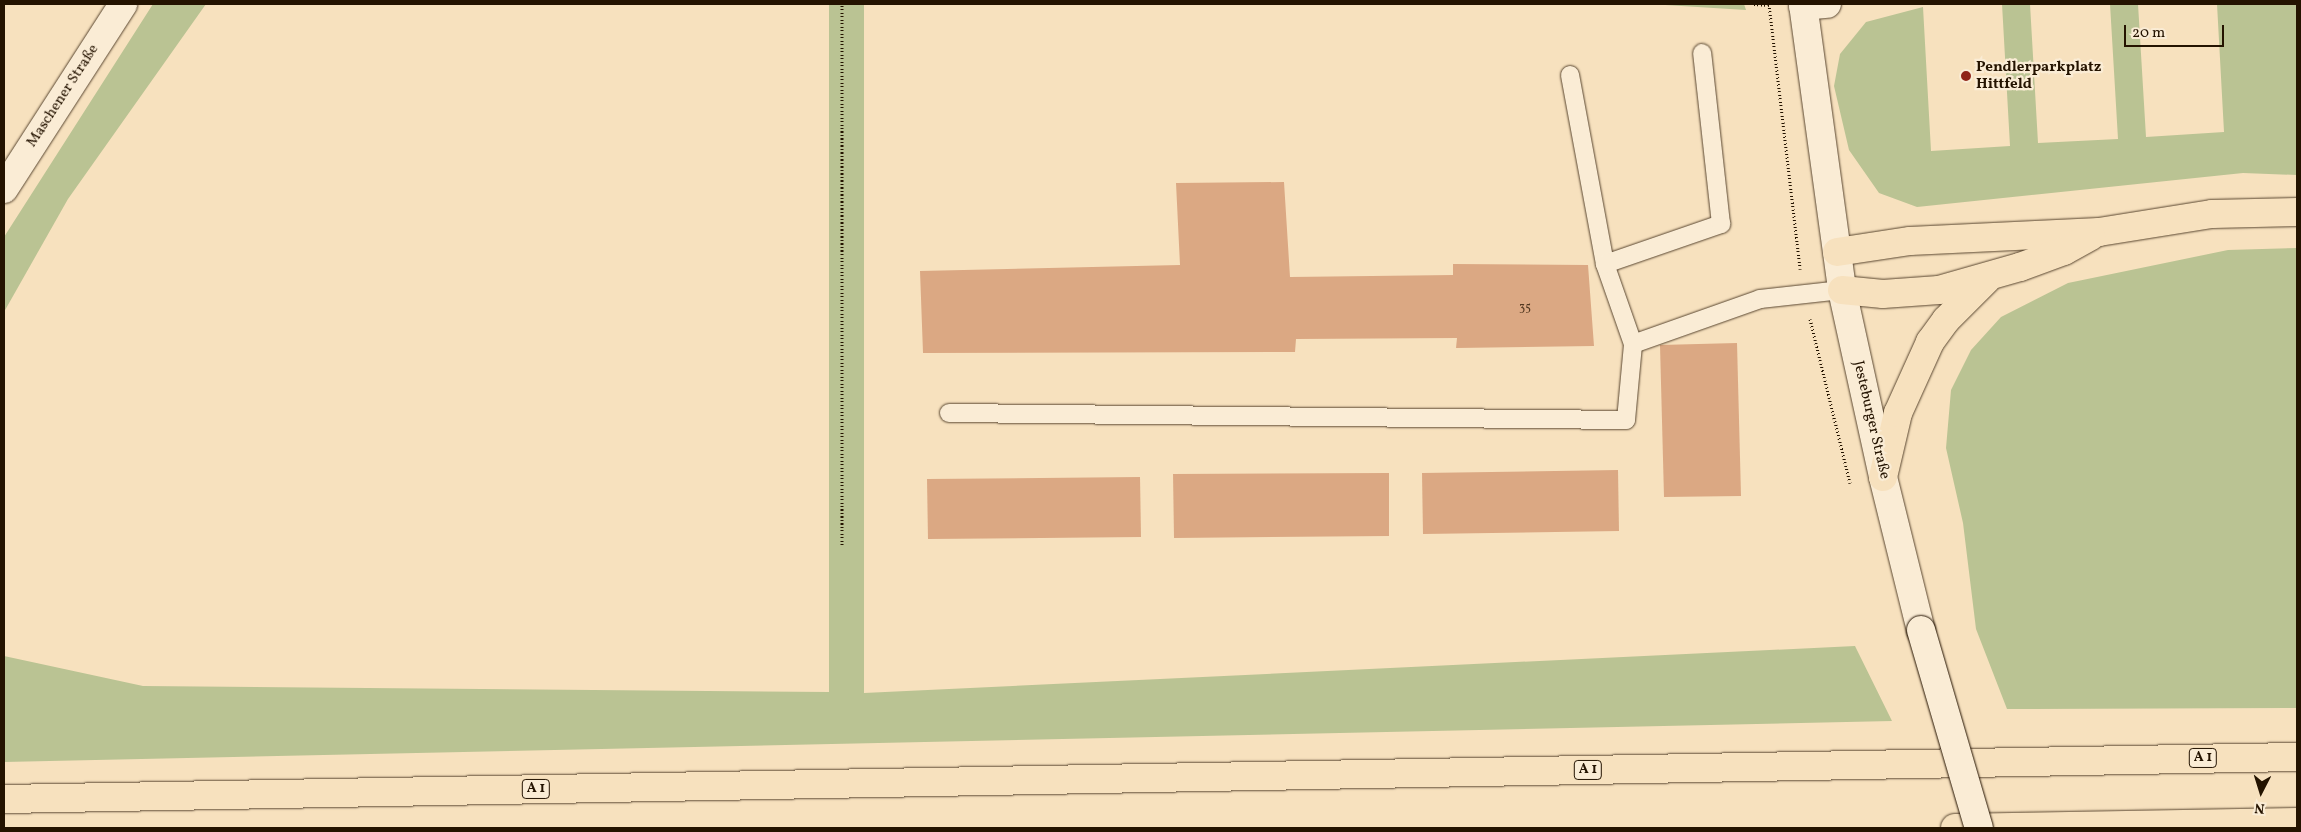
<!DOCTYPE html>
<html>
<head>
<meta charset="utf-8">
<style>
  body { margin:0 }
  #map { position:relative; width:2301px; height:832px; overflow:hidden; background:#f7e1be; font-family:Vollkorn,serif }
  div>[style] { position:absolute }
  .green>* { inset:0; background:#bac393 }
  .building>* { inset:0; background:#dba883 }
  .path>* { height:3px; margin-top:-1.5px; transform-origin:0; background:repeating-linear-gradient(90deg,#241300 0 1px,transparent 0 3.5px) }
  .roads { filter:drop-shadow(0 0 1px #594630) drop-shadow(0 0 1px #594630) }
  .lane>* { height:18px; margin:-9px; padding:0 9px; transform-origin:9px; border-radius:9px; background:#faecd5 }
  .street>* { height:28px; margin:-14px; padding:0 14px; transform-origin:14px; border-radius:14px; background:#faecd5 }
  .secondary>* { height:28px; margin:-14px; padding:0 14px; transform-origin:14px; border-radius:14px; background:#faecd5 }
  .highway>* { height:28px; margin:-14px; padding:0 14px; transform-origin:14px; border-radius:14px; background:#f7e1be }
  .bridges { filter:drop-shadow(0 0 1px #241300) drop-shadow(0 0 1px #241300) }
  .secondary-bridge>* { height:28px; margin:-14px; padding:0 14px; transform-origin:14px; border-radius:14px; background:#faecd5 }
  .dots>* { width:14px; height:14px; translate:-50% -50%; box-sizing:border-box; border:2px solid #faecd5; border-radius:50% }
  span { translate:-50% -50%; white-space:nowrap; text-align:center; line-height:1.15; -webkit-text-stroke:4.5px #faecd5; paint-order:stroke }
  .number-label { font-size:12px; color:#523821 }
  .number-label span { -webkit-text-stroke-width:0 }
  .shield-label span { padding:1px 4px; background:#faecd5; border:1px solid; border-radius:4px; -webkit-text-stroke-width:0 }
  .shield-label { font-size:14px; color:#241300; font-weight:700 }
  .poi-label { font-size:15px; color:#241300; font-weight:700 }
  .left { translate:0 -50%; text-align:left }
  .street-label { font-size:15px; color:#241300 }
  .frame { position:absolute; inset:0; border:5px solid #241300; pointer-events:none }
  .north { position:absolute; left:2236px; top:767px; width:50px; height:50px; -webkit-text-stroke:4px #faecd5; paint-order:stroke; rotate:185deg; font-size:14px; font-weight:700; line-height:20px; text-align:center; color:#241300 }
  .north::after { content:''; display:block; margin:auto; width:18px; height:22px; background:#241300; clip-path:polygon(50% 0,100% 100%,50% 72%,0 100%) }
  .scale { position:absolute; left:2124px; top:25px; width:100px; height:22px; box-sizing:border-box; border:2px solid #241300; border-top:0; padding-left:6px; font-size:15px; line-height:18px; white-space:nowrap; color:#241300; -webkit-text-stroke:4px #faecd5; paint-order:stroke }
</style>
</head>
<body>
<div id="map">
  <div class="green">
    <div style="clip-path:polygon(153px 4px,206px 4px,68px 199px,4px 312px,4px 237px)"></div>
    <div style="clip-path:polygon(829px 4px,864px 4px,864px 693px,1855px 646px,1892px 721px,4px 762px,4px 656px,143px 686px,829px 692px)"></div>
    <div style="clip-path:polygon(1649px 4px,1744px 4px,1746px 10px)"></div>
    <div style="clip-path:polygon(2002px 4px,2030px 4px,2038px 143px,2118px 139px,2110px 4px,2138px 4px,2146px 137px,2224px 132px,2217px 4px,2297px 4px,2297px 175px,2243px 173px,1917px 207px,1879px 193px,1849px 150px,1834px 86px,1840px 54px,1866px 22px,1923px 7px,1931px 151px,2010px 146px)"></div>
    <div style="clip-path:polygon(2297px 248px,2297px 708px,2007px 709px,1976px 629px,1963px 523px,1946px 448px,1951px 390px,1971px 350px,2001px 317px,2068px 283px,2228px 250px)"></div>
  </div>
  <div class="building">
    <div style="clip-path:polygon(1284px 182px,1290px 277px,1453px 275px,1453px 264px,1588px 265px,1594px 346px,1456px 348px,1457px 338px,1296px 339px,1295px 352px,923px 353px,920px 271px,1180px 265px,1176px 183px)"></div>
    <div style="clip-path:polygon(1737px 343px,1741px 496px,1664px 497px,1660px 345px)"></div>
    <div style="clip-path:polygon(1618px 470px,1619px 531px,1423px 534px,1422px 473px)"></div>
    <div style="clip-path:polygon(1389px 473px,1389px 536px,1174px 538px,1173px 474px)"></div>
    <div style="clip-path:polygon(1140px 477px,1141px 537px,928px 539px,927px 479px)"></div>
  </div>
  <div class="path">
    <div style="left:1754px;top:4px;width:15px;rotate:4deg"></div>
    <div style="left:1769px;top:4px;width:267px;rotate:83.3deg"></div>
    <div style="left:1810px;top:319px;width:169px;rotate:76.3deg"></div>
    <div style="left:842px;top:545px;width:541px;rotate:-90deg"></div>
  </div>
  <div class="roads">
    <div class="lane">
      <div style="left:1570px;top:75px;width:192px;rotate:79.5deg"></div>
      <div style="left:1633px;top:344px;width:85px;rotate:-109.3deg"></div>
      <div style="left:1605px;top:264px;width:123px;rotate:-19deg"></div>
      <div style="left:1721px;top:224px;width:172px;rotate:-96.3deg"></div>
      <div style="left:949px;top:413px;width:677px;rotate:0.59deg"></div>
      <div style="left:1626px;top:420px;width:76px;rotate:-84.7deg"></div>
      <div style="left:1633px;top:344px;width:135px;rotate:-19.5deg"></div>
      <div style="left:1760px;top:299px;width:82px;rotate:-6.3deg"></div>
    </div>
    <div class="street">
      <div style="left:1803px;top:6px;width:24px;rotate:-5deg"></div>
    </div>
    <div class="secondary">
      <div style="left:1803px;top:4px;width:289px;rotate:82.2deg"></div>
      <div style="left:1842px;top:290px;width:191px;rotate:77.6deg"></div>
      <div style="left:1883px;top:477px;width:158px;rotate:76.1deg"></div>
      <div style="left:4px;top:189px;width:220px;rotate:-57.2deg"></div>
    </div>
    <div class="highway">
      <div style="left:1837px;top:252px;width:74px;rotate:-8.6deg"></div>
      <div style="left:1910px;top:241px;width:189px;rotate:-2.7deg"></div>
      <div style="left:2099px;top:232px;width:114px;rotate:-9.1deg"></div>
      <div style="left:2212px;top:214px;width:85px;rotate:-1.3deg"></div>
      <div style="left:1842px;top:290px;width:41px;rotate:5.6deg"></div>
      <div style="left:1883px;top:294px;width:56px;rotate:-4.1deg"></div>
      <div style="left:1939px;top:290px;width:84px;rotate:-15.9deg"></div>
      <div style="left:2020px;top:267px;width:47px;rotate:-20deg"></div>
      <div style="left:2064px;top:251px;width:31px;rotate:-29deg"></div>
      <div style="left:1883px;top:477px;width:66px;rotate:-76.8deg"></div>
      <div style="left:1898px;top:413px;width:78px;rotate:-65.7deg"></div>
      <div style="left:1930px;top:342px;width:27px;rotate:-54deg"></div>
      <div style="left:1946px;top:320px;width:58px;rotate:-45deg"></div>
      <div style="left:4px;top:799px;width:2293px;rotate:-1.05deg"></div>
      <div style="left:1955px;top:828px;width:342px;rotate:-1deg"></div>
    </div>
  </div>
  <div class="bridges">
    <div class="secondary-bridge">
      <div style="left:1921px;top:630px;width:206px;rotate:73.7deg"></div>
    </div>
  </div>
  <div class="dots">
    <div style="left:1966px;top:76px;background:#8f2418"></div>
  </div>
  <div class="number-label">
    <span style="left:1525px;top:309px">35</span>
  </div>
  <div class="shield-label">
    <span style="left:2203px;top:758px">A 1</span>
    <span style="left:1588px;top:770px">A 1</span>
    <span style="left:536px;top:789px">A 1</span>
  </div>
  <div class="poi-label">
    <span class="left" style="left:1976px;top:76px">Pendlerparkplatz<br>Hittfeld</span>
  </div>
  <div class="street-label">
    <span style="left:63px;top:96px;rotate:-57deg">Maschener Straße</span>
    <span style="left:1871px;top:420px;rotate:77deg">Jesteburger Straße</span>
  </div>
  <div class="frame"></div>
  <div class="north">N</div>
  <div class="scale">20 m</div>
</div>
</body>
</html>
